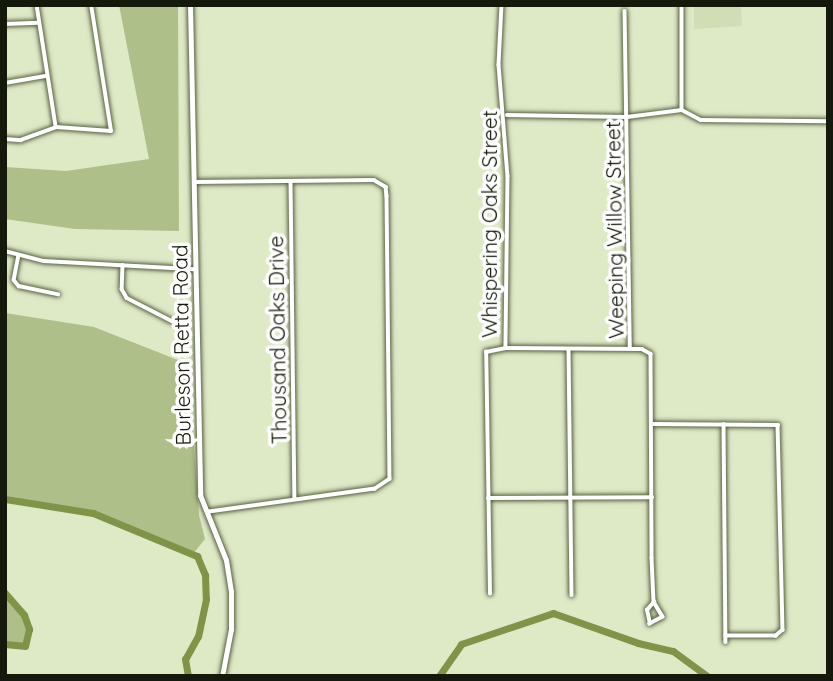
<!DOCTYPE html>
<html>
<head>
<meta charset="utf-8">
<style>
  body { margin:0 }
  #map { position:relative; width:833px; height:681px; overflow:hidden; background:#dee9c6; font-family:Quicksand,sans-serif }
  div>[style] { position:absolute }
  .built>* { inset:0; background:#d1deb5 }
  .green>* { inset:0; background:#afbf89 }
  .river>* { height:7px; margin:-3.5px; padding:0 3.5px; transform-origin:3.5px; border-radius:3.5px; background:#809448 }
  .roads { filter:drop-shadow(0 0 2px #576042) drop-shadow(0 0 2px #576042) }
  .street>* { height:3.5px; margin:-1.75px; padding:0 1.75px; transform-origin:1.75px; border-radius:1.75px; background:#fff }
  .secondary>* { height:5px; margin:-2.5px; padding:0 2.5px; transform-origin:2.5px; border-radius:2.5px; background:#fff }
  span { translate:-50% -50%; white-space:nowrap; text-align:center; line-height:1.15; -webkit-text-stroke:7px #fff; paint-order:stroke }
  .street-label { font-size:21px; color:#15190c }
  .frame { position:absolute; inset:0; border:7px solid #15190c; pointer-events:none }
</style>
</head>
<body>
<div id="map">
  <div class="built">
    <div style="clip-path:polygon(694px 5px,741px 5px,742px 26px,694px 29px)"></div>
  </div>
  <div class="green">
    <div style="clip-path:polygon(119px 5px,178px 5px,179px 231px,75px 229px,5px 219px,5px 167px,66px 171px,149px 159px)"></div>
    <div style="clip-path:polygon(5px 313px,94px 327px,188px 364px,199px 515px,205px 539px,193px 554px,93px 513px,5px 499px)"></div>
    <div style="clip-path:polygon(5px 593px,24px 615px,29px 629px,28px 641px,20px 648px,5px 644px)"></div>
  </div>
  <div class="river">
    <div style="left:5px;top:499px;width:89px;rotate:9deg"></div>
    <div style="left:93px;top:513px;width:113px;rotate:22.5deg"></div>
    <div style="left:197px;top:556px;width:21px;rotate:67deg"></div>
    <div style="left:205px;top:575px;width:24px;rotate:88deg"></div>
    <div style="left:206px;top:599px;width:38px;rotate:102deg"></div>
    <div style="left:198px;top:636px;width:26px;rotate:119deg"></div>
    <div style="left:185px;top:659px;width:17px;rotate:80deg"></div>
    <div style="left:5px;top:593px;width:29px;rotate:49deg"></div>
    <div style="left:24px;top:615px;width:15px;rotate:70deg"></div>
    <div style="left:29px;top:629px;width:17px;rotate:103deg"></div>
    <div style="left:25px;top:646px;width:20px;rotate:-174deg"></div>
    <div style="left:439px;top:676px;width:39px;rotate:-55deg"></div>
    <div style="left:461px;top:644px;width:97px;rotate:-18.6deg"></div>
    <div style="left:553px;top:613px;width:90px;rotate:19.4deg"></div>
    <div style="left:638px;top:643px;width:36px;rotate:13deg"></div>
    <div style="left:673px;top:651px;width:42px;rotate:36.3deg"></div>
  </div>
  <div class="roads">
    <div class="street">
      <div style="left:37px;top:5px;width:123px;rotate:81.1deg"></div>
      <div style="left:502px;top:5px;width:60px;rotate:92.9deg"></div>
      <div style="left:499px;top:65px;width:111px;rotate:85.4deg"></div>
      <div style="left:508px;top:176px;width:172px;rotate:90.7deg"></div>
      <div style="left:682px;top:5px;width:105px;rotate:90deg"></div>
      <div style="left:682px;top:110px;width:21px;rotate:28deg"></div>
      <div style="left:701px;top:120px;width:127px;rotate:0.5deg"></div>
      <div style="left:625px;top:11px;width:337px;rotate:89.1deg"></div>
      <div style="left:5px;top:24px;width:33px;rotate:-2deg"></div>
      <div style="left:5px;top:83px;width:42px;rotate:-9.7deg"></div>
      <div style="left:507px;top:115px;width:120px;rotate:1deg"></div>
      <div style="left:627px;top:117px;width:55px;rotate:-7.3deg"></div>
      <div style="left:5px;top:139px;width:16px;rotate:4deg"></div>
      <div style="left:21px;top:140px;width:37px;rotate:-20deg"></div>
      <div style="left:56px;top:127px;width:55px;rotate:4.2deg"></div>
      <div style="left:111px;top:131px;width:128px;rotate:-99deg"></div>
      <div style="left:291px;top:181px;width:318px;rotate:89.3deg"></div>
      <div style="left:194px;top:182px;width:180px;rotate:-0.6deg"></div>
      <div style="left:374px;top:180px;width:14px;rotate:30deg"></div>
      <div style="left:386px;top:187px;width:9px;rotate:84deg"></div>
      <div style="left:387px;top:196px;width:283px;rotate:89.4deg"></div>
      <div style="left:390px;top:479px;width:18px;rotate:146deg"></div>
      <div style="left:375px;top:489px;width:167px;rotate:172.1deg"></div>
      <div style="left:5px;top:251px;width:40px;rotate:14.4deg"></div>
      <div style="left:44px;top:261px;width:150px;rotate:3.1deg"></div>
      <div style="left:19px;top:255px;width:25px;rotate:101deg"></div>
      <div style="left:14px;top:280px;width:8px;rotate:50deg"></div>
      <div style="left:19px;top:286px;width:40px;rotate:12deg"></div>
      <div style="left:123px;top:265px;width:24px;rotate:92deg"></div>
      <div style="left:122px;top:289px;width:10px;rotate:61deg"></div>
      <div style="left:127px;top:298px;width:51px;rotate:27.1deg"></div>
      <div style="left:569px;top:349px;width:246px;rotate:89.3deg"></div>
      <div style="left:653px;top:424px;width:125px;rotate:0.5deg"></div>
      <div style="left:778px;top:425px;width:205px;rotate:88.6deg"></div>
      <div style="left:783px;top:630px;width:9px;rotate:139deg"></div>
      <div style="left:776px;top:636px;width:50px;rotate:180deg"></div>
      <div style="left:724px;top:424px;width:218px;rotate:89.5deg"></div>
      <div style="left:488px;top:498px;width:164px;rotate:-0.3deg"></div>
      <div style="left:490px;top:594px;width:242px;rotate:-90.9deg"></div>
      <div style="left:486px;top:352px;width:20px;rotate:-11deg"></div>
      <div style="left:506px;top:348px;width:136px;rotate:0.4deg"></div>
      <div style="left:642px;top:349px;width:10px;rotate:29deg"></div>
      <div style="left:651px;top:354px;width:204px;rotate:89.7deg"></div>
      <div style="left:652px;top:558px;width:44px;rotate:87.4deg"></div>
      <div style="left:654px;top:602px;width:17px;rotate:59deg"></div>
      <div style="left:663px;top:617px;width:15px;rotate:152deg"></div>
      <div style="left:650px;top:624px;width:14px;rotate:-102deg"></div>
      <div style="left:647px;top:610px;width:11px;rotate:-49deg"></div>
    </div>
    <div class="secondary">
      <div style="left:190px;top:5px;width:490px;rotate:88.8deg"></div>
      <div style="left:200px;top:495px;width:70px;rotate:68.2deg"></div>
      <div style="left:226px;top:560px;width:31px;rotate:81deg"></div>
      <div style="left:231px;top:591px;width:38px;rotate:90deg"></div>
      <div style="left:231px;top:629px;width:48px;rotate:100.8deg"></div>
    </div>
  </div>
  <div class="street-label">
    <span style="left:489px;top:224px;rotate:-90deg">Whispering Oaks Street</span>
    <span style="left:614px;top:230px;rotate:-91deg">Weeping Willow Street</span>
    <span style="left:277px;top:340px;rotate:-91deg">Thousand Oaks Drive</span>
    <span style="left:181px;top:345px;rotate:-91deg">Burleson Retta Road</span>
  </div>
  <div class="frame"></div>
</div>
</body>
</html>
